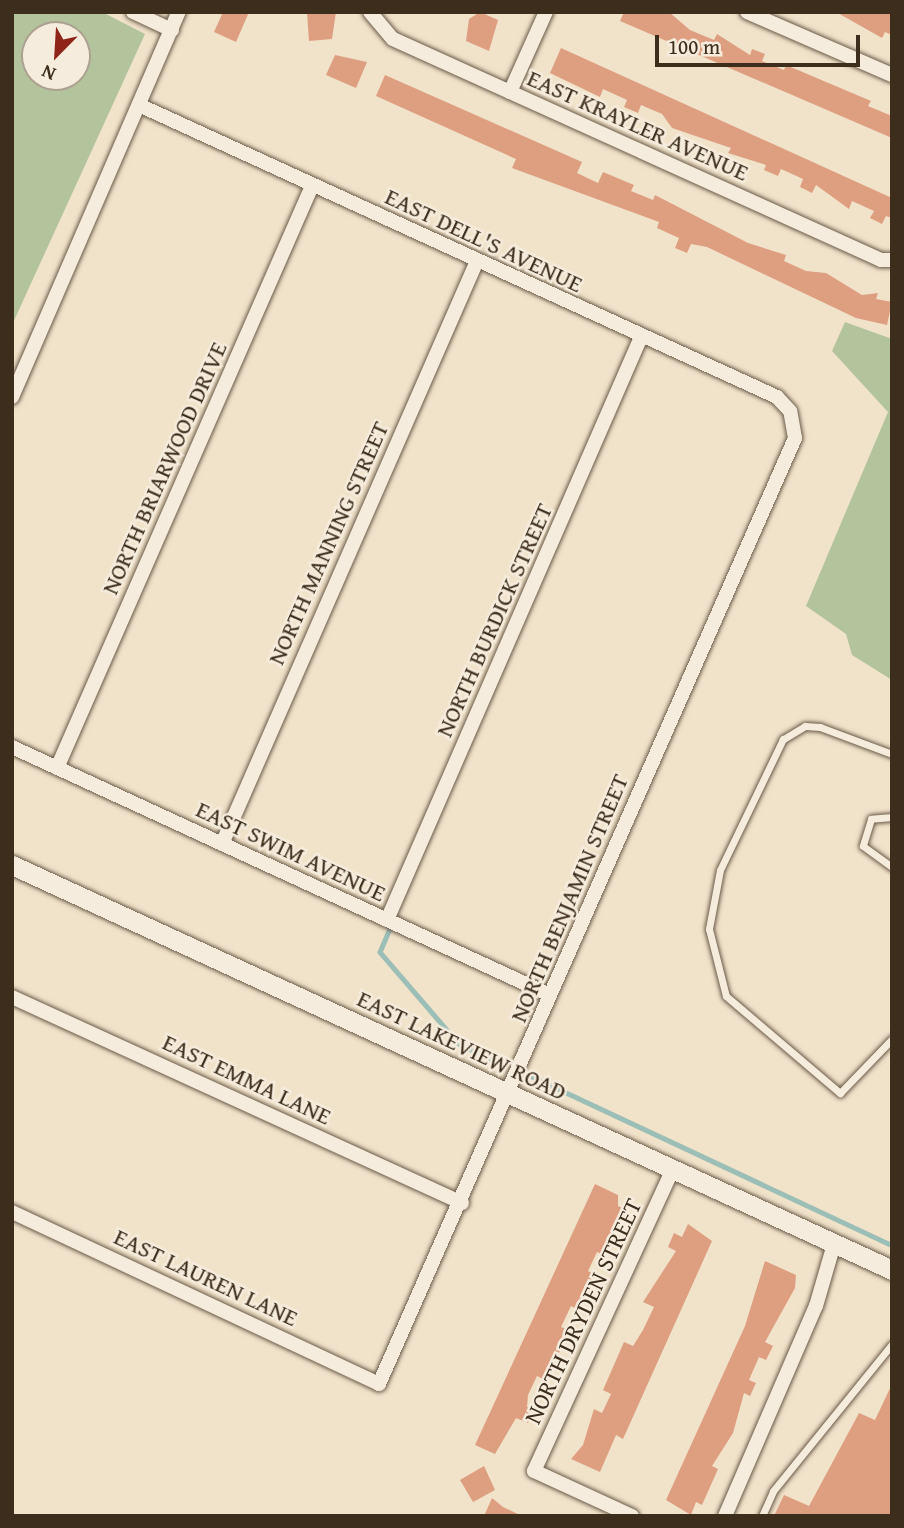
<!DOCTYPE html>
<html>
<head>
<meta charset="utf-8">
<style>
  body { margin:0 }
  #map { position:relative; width:904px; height:1528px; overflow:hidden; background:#f1e2ca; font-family:"Gentium Book Plus",serif }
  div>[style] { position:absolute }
  .green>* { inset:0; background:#b3c49c }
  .stream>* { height:4.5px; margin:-2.25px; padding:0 2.25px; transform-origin:2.25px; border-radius:2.25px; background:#9bbeb6 }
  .building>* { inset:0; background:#de9f81 }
  .roads { filter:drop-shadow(0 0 2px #6a5a48) drop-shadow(0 0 2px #6a5a48) }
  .lane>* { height:7px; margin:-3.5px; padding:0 3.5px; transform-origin:3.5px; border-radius:3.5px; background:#f6ecdd }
  .street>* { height:14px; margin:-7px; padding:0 7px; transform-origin:7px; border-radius:7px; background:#f6ecdd }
  .secondary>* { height:19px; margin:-9.5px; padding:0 9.5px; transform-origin:9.5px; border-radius:9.5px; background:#f6ecdd }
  span { translate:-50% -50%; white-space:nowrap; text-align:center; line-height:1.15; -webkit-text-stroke:5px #f6ecdd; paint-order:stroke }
  .street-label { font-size:24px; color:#3d2d1c }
  .frame { position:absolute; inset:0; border:14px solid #3d2d1c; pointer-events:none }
  .north { position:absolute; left:21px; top:21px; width:70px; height:70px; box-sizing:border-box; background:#f6ecdd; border:2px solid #aca090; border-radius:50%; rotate:204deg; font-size:19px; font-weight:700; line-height:28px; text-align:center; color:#3d2d1c }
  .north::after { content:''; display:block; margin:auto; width:24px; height:32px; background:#8f2418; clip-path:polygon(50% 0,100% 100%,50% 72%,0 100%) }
  .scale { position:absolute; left:655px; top:35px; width:205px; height:32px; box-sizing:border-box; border:4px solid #3d2d1c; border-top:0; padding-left:9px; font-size:21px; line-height:24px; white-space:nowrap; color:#3d2d1c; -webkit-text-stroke:5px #f6ecdd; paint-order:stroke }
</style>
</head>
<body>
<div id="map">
  <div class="green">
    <div style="clip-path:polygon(evenodd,12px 12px,102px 12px,145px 34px,12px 325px,12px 12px,35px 35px,77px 35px,77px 77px,35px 77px,35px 35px)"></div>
    <div style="clip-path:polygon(845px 322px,892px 339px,892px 680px,852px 655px,846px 634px,806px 606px,888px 412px,832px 351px)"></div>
  </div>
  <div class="stream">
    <div style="left:392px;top:924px;width:30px;rotate:113deg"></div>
    <div style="left:380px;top:952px;width:121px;rotate:49.3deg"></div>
    <div style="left:459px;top:1044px;width:50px;rotate:25deg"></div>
    <div style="left:533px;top:1077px;width:396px;rotate:25.1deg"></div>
  </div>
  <div class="building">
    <div style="clip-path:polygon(223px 12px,249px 12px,236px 42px,214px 32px)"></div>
    <div style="clip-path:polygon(307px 12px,336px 12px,332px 39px,309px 41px)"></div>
    <div style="clip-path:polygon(480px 12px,498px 20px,489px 51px,466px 41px,469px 19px)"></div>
    <div style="clip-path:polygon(624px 12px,669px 12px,690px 30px,714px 40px,717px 34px,750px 55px,752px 49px,765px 54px,762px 61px,784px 70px,786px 65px,871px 101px,868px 106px,892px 116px,892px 138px,620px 21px)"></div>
    <div style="clip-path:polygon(836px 12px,892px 12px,892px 35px,885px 32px,882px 38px)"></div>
    <div style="clip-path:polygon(561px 48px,892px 198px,892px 218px,886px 216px,882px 224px,870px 218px,874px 211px,852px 201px,849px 209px,816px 185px,812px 193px,800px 187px,803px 179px,781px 169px,778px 176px,764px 170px,766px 165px,728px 153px,731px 148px,672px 128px,662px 114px,641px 105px,638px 113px,624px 107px,627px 100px,603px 89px,600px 97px,550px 73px)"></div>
    <div style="clip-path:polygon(335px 55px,367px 62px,356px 88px,326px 75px)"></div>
    <div style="clip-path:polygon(385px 75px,582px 162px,577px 173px,598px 183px,603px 172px,634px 185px,631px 191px,653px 200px,655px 195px,748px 243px,786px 255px,784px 261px,806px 271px,826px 273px,862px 295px,878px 293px,876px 299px,892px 302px,887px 325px,856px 318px,707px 247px,691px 244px,687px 253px,675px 248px,679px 238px,657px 228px,659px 222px,512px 168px,516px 159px,376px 96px)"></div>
    <div style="clip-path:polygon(595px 1184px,618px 1195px,618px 1206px,626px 1210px,604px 1255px,597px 1252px,588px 1271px,596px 1275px,579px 1310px,571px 1306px,561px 1327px,569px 1330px,547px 1381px,537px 1376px,528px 1395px,527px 1407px,534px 1410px,528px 1423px,516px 1418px,495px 1454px,475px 1445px)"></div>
    <div style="clip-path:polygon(688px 1224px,712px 1241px,623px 1439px,616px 1435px,600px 1472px,571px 1459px,583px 1445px,594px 1409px,602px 1413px,611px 1394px,603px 1390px,624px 1342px,633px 1346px,643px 1330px,654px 1307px,643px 1302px,676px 1251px,668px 1247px,674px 1233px,682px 1237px)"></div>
    <div style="clip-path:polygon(765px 1261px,796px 1275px,795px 1288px,765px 1342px,773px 1346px,766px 1360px,759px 1357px,749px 1380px,756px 1383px,750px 1396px,744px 1393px,733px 1433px,712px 1466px,718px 1469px,702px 1505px,696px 1502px,691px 1515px,666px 1500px,745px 1326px)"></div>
    <div style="clip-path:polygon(892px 1384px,892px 1516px,774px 1516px,784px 1495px,809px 1506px,859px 1413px,875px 1420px)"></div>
    <div style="clip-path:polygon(484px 1466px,495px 1490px,473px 1502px,460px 1480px)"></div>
    <div style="clip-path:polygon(492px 1498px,503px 1507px,522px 1516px,484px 1516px)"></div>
  </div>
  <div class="roads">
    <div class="lane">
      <div style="left:892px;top:754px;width:77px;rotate:-159.4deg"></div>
      <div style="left:820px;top:727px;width:15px;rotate:-176deg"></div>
      <div style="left:805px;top:726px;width:26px;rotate:149deg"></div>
      <div style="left:783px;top:739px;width:145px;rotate:115.7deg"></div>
      <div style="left:720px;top:870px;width:60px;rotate:100.6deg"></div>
      <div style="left:709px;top:929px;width:69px;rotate:75.8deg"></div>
      <div style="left:726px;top:996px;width:150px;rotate:40.4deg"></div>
      <div style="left:840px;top:1093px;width:75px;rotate:-46.1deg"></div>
      <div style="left:892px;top:817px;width:21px;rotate:175deg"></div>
      <div style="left:871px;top:819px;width:28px;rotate:107deg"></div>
      <div style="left:863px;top:846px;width:36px;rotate:36deg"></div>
      <div style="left:762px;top:1516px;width:27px;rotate:-66deg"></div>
      <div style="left:773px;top:1491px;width:189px;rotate:-51deg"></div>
    </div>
    <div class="street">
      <div style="left:133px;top:12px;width:43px;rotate:24.8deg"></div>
      <div style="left:370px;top:12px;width:35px;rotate:50deg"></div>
      <div style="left:393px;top:39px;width:536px;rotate:24.36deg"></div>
      <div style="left:881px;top:260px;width:11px"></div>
      <div style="left:747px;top:12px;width:158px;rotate:23.5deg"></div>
      <div style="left:510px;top:92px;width:88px;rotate:-65.8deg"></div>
      <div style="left:12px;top:397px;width:420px;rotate:-66.6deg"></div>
      <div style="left:12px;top:747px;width:592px;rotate:24.75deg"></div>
      <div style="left:57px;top:768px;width:635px;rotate:-66.34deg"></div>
      <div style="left:222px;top:844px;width:636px;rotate:-66.38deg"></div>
      <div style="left:387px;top:920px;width:636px;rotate:-66.46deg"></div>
      <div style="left:12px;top:997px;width:495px;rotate:24.6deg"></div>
      <div style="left:12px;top:1212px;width:405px;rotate:25.1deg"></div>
      <div style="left:379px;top:1384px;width:1033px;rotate:-66.26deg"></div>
      <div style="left:795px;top:438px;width:27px;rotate:-100deg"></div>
      <div style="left:790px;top:411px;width:19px;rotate:-133deg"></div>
      <div style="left:777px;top:397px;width:702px;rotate:-155.41deg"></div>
      <div style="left:632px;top:1516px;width:108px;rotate:-155.3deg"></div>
      <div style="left:534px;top:1471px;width:332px;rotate:-65.3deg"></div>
      <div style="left:725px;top:1516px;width:229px;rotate:-66.6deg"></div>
      <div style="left:816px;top:1306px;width:65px;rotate:-73.8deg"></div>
    </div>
    <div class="secondary">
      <div style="left:12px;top:865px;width:969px;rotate:24.71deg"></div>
    </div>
  </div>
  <div class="street-label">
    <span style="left:638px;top:125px;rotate:24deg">EAST KRAYLER AVENUE</span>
    <span style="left:484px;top:240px;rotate:25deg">EAST DELL'S AVENUE</span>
    <span style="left:164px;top:468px;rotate:-66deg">NORTH BRIARWOOD DRIVE</span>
    <span style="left:328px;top:543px;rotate:-66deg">NORTH MANNING STREET</span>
    <span style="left:494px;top:620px;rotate:-66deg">NORTH BURDICK STREET</span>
    <span style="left:291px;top:851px;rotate:25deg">EAST SWIM AVENUE</span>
    <span style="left:569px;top:898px;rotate:-67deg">NORTH BENJAMIN STREET</span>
    <span style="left:462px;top:1045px;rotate:25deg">EAST LAKEVIEW ROAD</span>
    <span style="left:247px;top:1079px;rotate:25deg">EAST EMMA LANE</span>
    <span style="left:206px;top:1277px;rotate:25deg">EAST LAUREN LANE</span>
    <span style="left:583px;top:1311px;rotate:-65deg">NORTH DRYDEN STREET</span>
  </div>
  <div class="frame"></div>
  <div class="north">N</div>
  <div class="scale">100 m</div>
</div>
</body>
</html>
